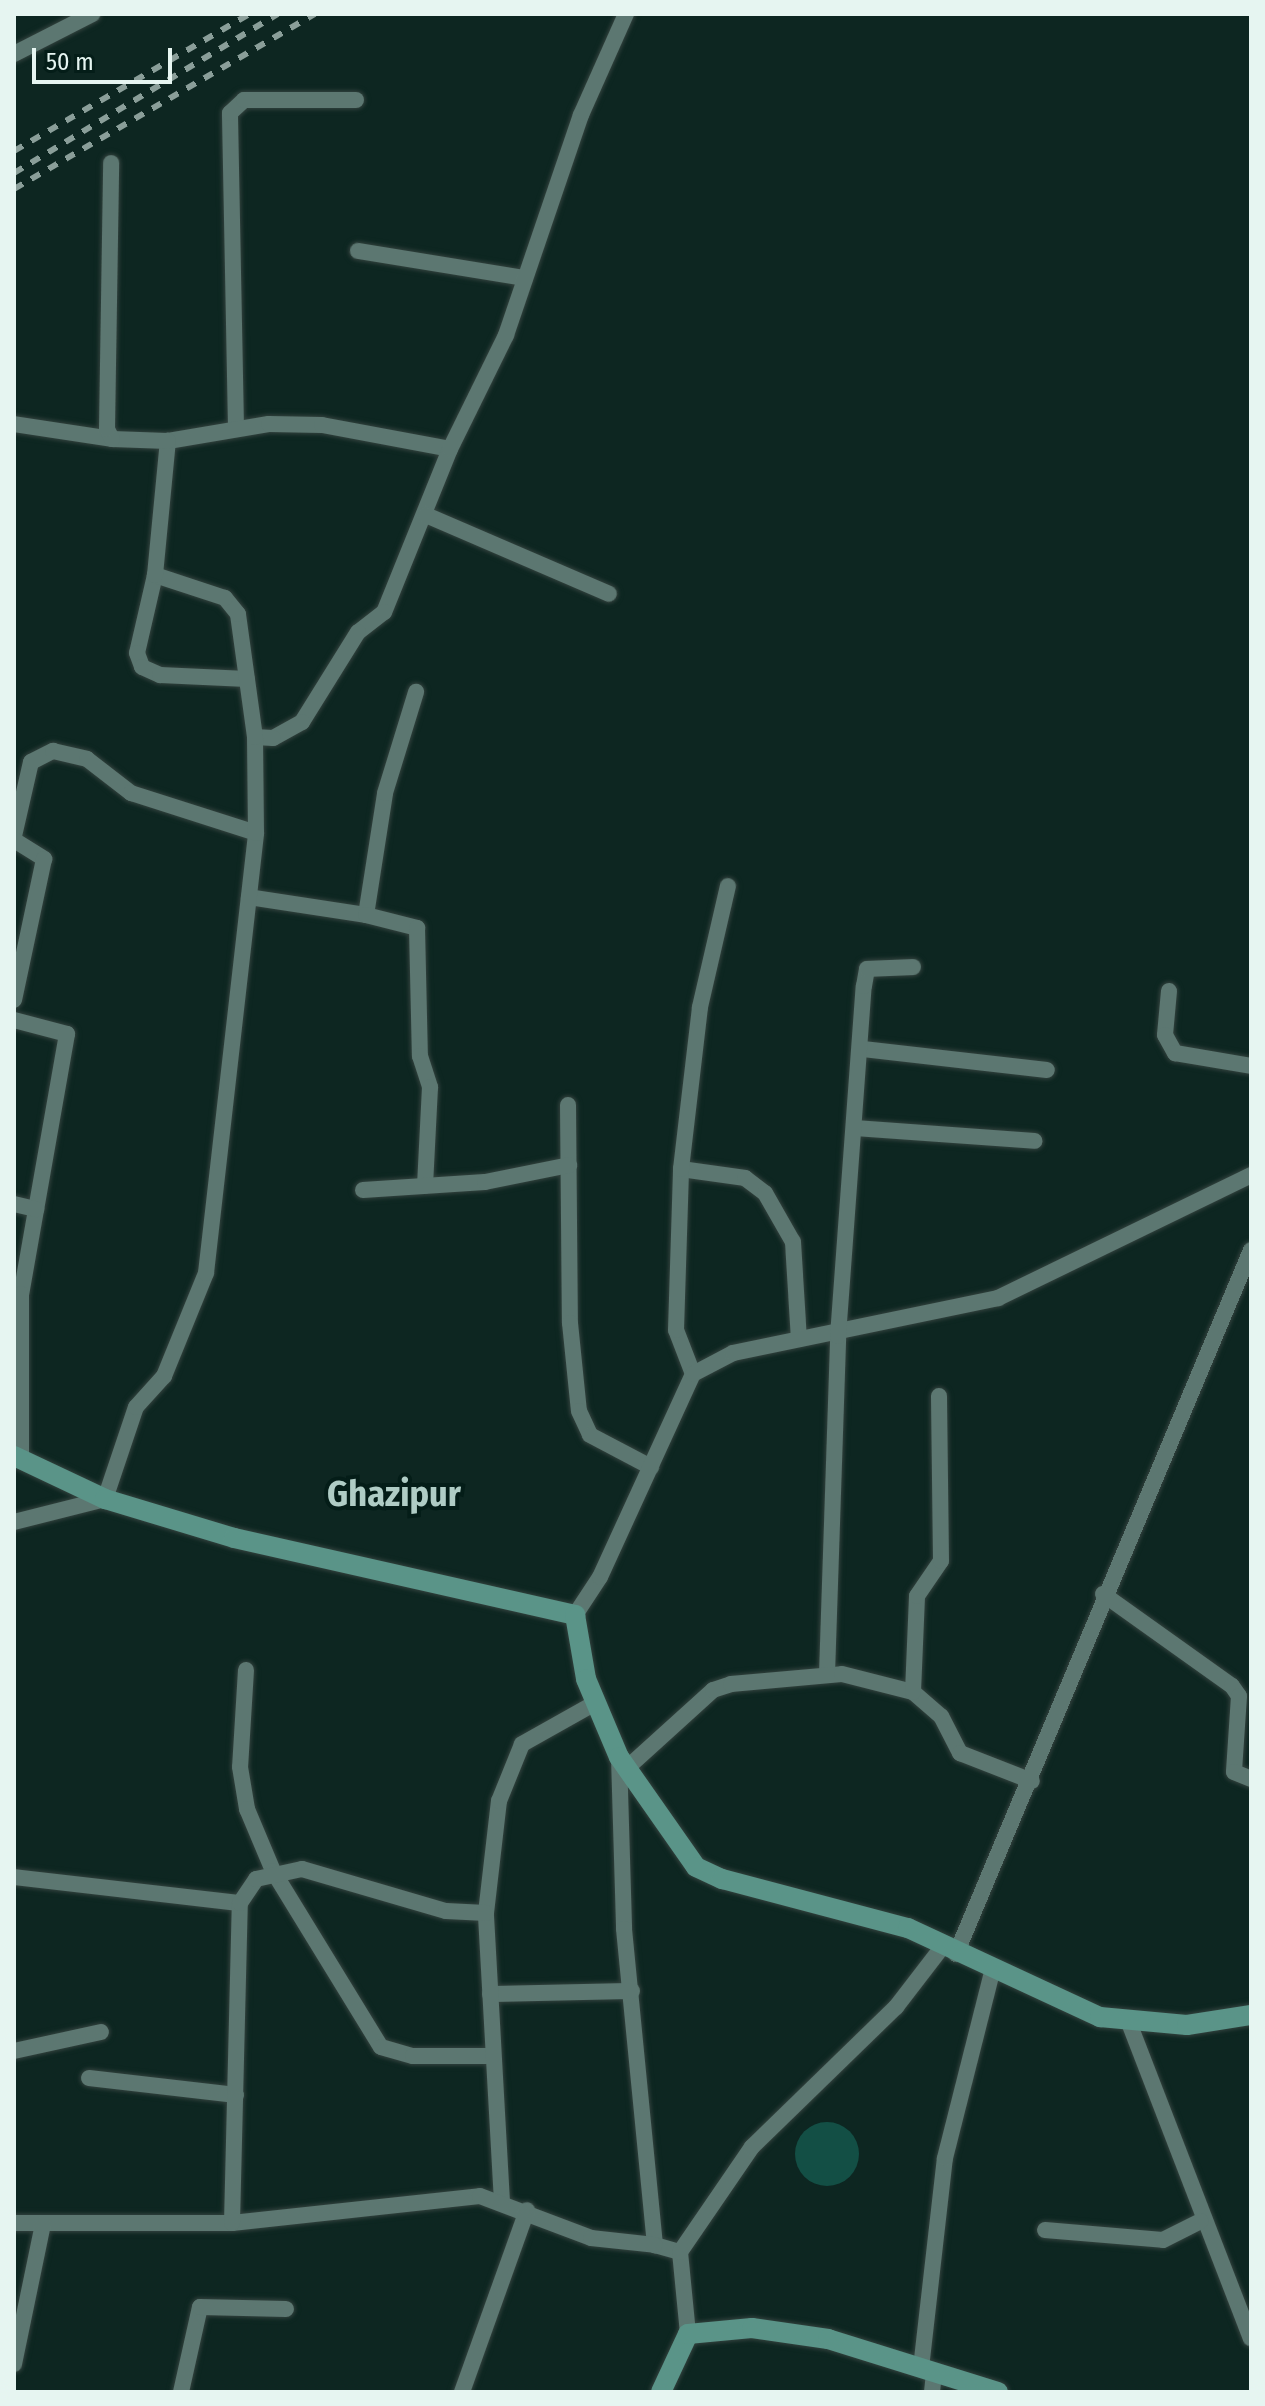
<!DOCTYPE html>
<html>
<head>
<meta charset="utf-8">
<style>
  body { margin:0 }
  #map { position:relative; width:1265px; height:2406px; overflow:hidden; background:#0d2621; font-family:"Fira Sans Condensed",sans-serif }
  div>[style] { position:absolute }
  .building>* { inset:0; background:#134f45 }
  .round { border-radius:50% }
  .roads { filter:drop-shadow(0 0 2px #33423e) drop-shadow(0 0 2px #33423e) }
  .street>* { height:16px; margin:-8px; padding:0 8px; transform-origin:8px; border-radius:8px; background:#5c7771 }
  .secondary>* { height:20px; margin:-10px; padding:0 10px; transform-origin:10px; border-radius:10px; background:#5a9488 }
  .rail>* { height:6px; margin-top:-3px; transform-origin:0; background:repeating-linear-gradient(90deg,#8a9e99 0 10px,transparent 0 20px) }
  span { translate:-50% -50%; white-space:nowrap; text-align:center; line-height:1.15; -webkit-text-stroke:8px #041d18; paint-order:stroke }
  .town-label { font-size:36px; color:#afccc5; font-weight:700 }
  .frame { position:absolute; inset:0; border:16px solid #e6f5f1; pointer-events:none }
  .scale { position:absolute; left:32px; top:48px; width:140px; height:36px; box-sizing:border-box; border:4px solid #e6f5f1; border-top:0; padding-left:10px; font-size:24px; line-height:28px; white-space:nowrap; color:#e6f5f1; -webkit-text-stroke:6px #041d18; paint-order:stroke }
</style>
</head>
<body>
<div id="map">
  <div class="building">
    <div class="round" style="left:795px;top:2122px;width:64px;height:64px"></div>
  </div>
  <div class="roads">
    <div class="street">
      <div style="left:14px;top:54px;width:88px;rotate:-27.1deg"></div>
      <div style="left:358px;top:251px;width:169px;rotate:9.2deg"></div>
      <div style="left:14px;top:424px;width:99px;rotate:8.7deg"></div>
      <div style="left:236px;top:428px;width:315px;rotate:-91.1deg"></div>
      <div style="left:230px;top:113px;width:19px;rotate:-43deg"></div>
      <div style="left:244px;top:100px;width:112px"></div>
      <div style="left:168px;top:441px;width:102px;rotate:-9.6deg"></div>
      <div style="left:269px;top:424px;width:53px;rotate:1.1deg"></div>
      <div style="left:322px;top:425px;width:130px;rotate:10.6deg"></div>
      <div style="left:450px;top:449px;width:176px;rotate:112deg"></div>
      <div style="left:384px;top:612px;width:33px;rotate:142deg"></div>
      <div style="left:358px;top:632px;width:106px;rotate:121.9deg"></div>
      <div style="left:302px;top:722px;width:33px;rotate:151deg"></div>
      <div style="left:273px;top:738px;width:18px;rotate:-177deg"></div>
      <div style="left:450px;top:449px;width:127px;rotate:-63.8deg"></div>
      <div style="left:506px;top:335px;width:232px;rotate:-71.2deg"></div>
      <div style="left:581px;top:115px;width:111px;rotate:-66deg"></div>
      <div style="left:426px;top:515px;width:199px;rotate:23.3deg"></div>
      <div style="left:155px;top:575px;width:80px;rotate:103deg"></div>
      <div style="left:137px;top:653px;width:15px;rotate:70deg"></div>
      <div style="left:142px;top:667px;width:20px;rotate:24deg"></div>
      <div style="left:160px;top:675px;width:87px;rotate:2.6deg"></div>
      <div style="left:14px;top:836px;width:76px;rotate:-77.1deg"></div>
      <div style="left:31px;top:762px;width:25px;rotate:-27deg"></div>
      <div style="left:53px;top:751px;width:35px;rotate:13deg"></div>
      <div style="left:87px;top:759px;width:56px;rotate:37.7deg"></div>
      <div style="left:131px;top:793px;width:131px;rotate:17.7deg"></div>
      <div style="left:14px;top:840px;width:36px;rotate:32deg"></div>
      <div style="left:44px;top:859px;width:144px;rotate:102deg"></div>
      <div style="left:249px;top:897px;width:118px;rotate:8.7deg"></div>
      <div style="left:366px;top:915px;width:123px;rotate:-81.1deg"></div>
      <div style="left:385px;top:793px;width:106px;rotate:-72.9deg"></div>
      <div style="left:366px;top:915px;width:53px;rotate:14.3deg"></div>
      <div style="left:417px;top:928px;width:128px;rotate:88.7deg"></div>
      <div style="left:420px;top:1056px;width:33px;rotate:72deg"></div>
      <div style="left:430px;top:1087px;width:99px;rotate:92.9deg"></div>
      <div style="left:1169px;top:991px;width:44px;rotate:95.2deg"></div>
      <div style="left:1165px;top:1035px;width:21px;rotate:61deg"></div>
      <div style="left:1175px;top:1053px;width:77px;rotate:9.7deg"></div>
      <div style="left:14px;top:1020px;width:55px;rotate:14.8deg"></div>
      <div style="left:67px;top:1034px;width:264px;rotate:100deg"></div>
      <div style="left:21px;top:1294px;width:165px;rotate:90deg"></div>
      <div style="left:863px;top:1049px;width:185px;rotate:6.5deg"></div>
      <div style="left:568px;top:1105px;width:218px;rotate:89.5deg"></div>
      <div style="left:570px;top:1323px;width:88px;rotate:84.2deg"></div>
      <div style="left:579px;top:1411px;width:26px;rotate:65deg"></div>
      <div style="left:590px;top:1435px;width:69px;rotate:27.7deg"></div>
      <div style="left:855px;top:1128px;width:180px;rotate:4.1deg"></div>
      <div style="left:681px;top:1169px;width:65px;rotate:8deg"></div>
      <div style="left:745px;top:1178px;width:25px;rotate:37deg"></div>
      <div style="left:765px;top:1193px;width:56px;rotate:60.3deg"></div>
      <div style="left:793px;top:1242px;width:97px;rotate:86.5deg"></div>
      <div style="left:363px;top:1190px;width:122px;rotate:-3.8deg"></div>
      <div style="left:485px;top:1182px;width:86px;rotate:-11.4deg"></div>
      <div style="left:14px;top:1204px;width:23px;rotate:13deg"></div>
      <div style="left:693px;top:1374px;width:47px;rotate:-111.1deg"></div>
      <div style="left:676px;top:1330px;width:161px;rotate:-88.2deg"></div>
      <div style="left:681px;top:1169px;width:163px;rotate:-83.3deg"></div>
      <div style="left:700px;top:1007px;width:124px;rotate:-77deg"></div>
      <div style="left:14px;top:1522px;width:94px;rotate:-14.2deg"></div>
      <div style="left:105px;top:1499px;width:97px;rotate:-71.4deg"></div>
      <div style="left:136px;top:1407px;width:42px;rotate:-47.9deg"></div>
      <div style="left:164px;top:1376px;width:111px;rotate:-67.8deg"></div>
      <div style="left:206px;top:1273px;width:443px;rotate:-83.5deg"></div>
      <div style="left:256px;top:833px;width:96px;rotate:-90.6deg"></div>
      <div style="left:255px;top:737px;width:124px;rotate:-97.9deg"></div>
      <div style="left:238px;top:614px;width:21px;rotate:-129deg"></div>
      <div style="left:225px;top:598px;width:74px;rotate:-161.8deg"></div>
      <div style="left:155px;top:575px;width:135px;rotate:-84.5deg"></div>
      <div style="left:168px;top:441px;width:56px;rotate:-178deg"></div>
      <div style="left:112px;top:439px;width:11px;rotate:-117deg"></div>
      <div style="left:107px;top:429px;width:266px;rotate:-89.1deg"></div>
      <div style="left:1103px;top:1594px;width:158px;rotate:35.5deg"></div>
      <div style="left:1232px;top:1686px;width:12px;rotate:55deg"></div>
      <div style="left:1239px;top:1696px;width:76px;rotate:93.8deg"></div>
      <div style="left:1234px;top:1772px;width:18px;rotate:22deg"></div>
      <div style="left:575px;top:1615px;width:45px;rotate:-56.7deg"></div>
      <div style="left:600px;top:1577px;width:223px;rotate:-65.4deg"></div>
      <div style="left:693px;top:1374px;width:45px;rotate:-27.7deg"></div>
      <div style="left:733px;top:1353px;width:271px;rotate:-11.7deg"></div>
      <div style="left:998px;top:1298px;width:281px;rotate:-25.9deg"></div>
      <div style="left:246px;top:1670px;width:97px;rotate:93.5deg"></div>
      <div style="left:240px;top:1767px;width:43px;rotate:80.5deg"></div>
      <div style="left:247px;top:1809px;width:67px;rotate:67.2deg"></div>
      <div style="left:273px;top:1871px;width:206px;rotate:58.5deg"></div>
      <div style="left:381px;top:2047px;width:33px;rotate:16deg"></div>
      <div style="left:413px;top:2056px;width:80px"></div>
      <div style="left:827px;top:1674px;width:338px;rotate:-88.1deg"></div>
      <div style="left:838px;top:1336px;width:351px;rotate:-85.8deg"></div>
      <div style="left:864px;top:986px;width:17px;rotate:-80deg"></div>
      <div style="left:867px;top:969px;width:46px;rotate:-2.5deg"></div>
      <div style="left:913px;top:1692px;width:37px;rotate:41deg"></div>
      <div style="left:941px;top:1716px;width:42px;rotate:62.8deg"></div>
      <div style="left:960px;top:1753px;width:77px;rotate:21.3deg"></div>
      <div style="left:619px;top:1757px;width:172px;rotate:88.3deg"></div>
      <div style="left:624px;top:1929px;width:318px;rotate:84.4deg"></div>
      <div style="left:655px;top:2245px;width:26px;rotate:16deg"></div>
      <div style="left:680px;top:2252px;width:82px;rotate:84.4deg"></div>
      <div style="left:627px;top:1768px;width:116px;rotate:-42.2deg"></div>
      <div style="left:713px;top:1690px;width:19px;rotate:-18deg"></div>
      <div style="left:731px;top:1684px;width:111px;rotate:-5.1deg"></div>
      <div style="left:842px;top:1674px;width:73px;rotate:14.2deg"></div>
      <div style="left:913px;top:1692px;width:96px;rotate:-87.6deg"></div>
      <div style="left:917px;top:1596px;width:42px;rotate:-55.6deg"></div>
      <div style="left:941px;top:1561px;width:165px;rotate:-90.7deg"></div>
      <div style="left:14px;top:1877px;width:227px;rotate:6.6deg"></div>
      <div style="left:956px;top:1954px;width:763px;rotate:-67.26deg"></div>
      <div style="left:490px;top:1994px;width:142px;rotate:-1.2deg"></div>
      <div style="left:1128px;top:2020px;width:341px;rotate:68.9deg"></div>
      <div style="left:14px;top:2051px;width:89px;rotate:-12.3deg"></div>
      <div style="left:89px;top:2078px;width:148px;rotate:6.6deg"></div>
      <div style="left:502px;top:2202px;width:289px;rotate:-93.2deg"></div>
      <div style="left:486px;top:1913px;width:113px;rotate:-83.4deg"></div>
      <div style="left:499px;top:1801px;width:61px;rotate:-68deg"></div>
      <div style="left:522px;top:1744px;width:84px;rotate:-29.3deg"></div>
      <div style="left:14px;top:2223px;width:218px"></div>
      <div style="left:232px;top:2223px;width:249px;rotate:-6.2deg"></div>
      <div style="left:480px;top:2196px;width:119px;rotate:20.7deg"></div>
      <div style="left:591px;top:2238px;width:64px;rotate:6.2deg"></div>
      <div style="left:232px;top:2223px;width:320px;rotate:-88.6deg"></div>
      <div style="left:240px;top:1903px;width:29px;rotate:-56deg"></div>
      <div style="left:256px;top:1879px;width:47px;rotate:-12.3deg"></div>
      <div style="left:302px;top:1869px;width:150px;rotate:16.3deg"></div>
      <div style="left:446px;top:1911px;width:40px;rotate:2.9deg"></div>
      <div style="left:1045px;top:2230px;width:118px;rotate:4.8deg"></div>
      <div style="left:1163px;top:2240px;width:42px;rotate:-26.6deg"></div>
      <div style="left:680px;top:2252px;width:127px;rotate:-55.6deg"></div>
      <div style="left:752px;top:2147px;width:201px;rotate:-44.2deg"></div>
      <div style="left:896px;top:2007px;width:77px;rotate:-52.4deg"></div>
      <div style="left:14px;top:2364px;width:143px;rotate:-78.3deg"></div>
      <div style="left:921px;top:2368px;width:211px;rotate:-83.5deg"></div>
      <div style="left:945px;top:2158px;width:192px;rotate:-75.8deg"></div>
      <div style="left:181px;top:2392px;width:87px;rotate:-77.4deg"></div>
      <div style="left:200px;top:2307px;width:86px;rotate:1.3deg"></div>
      <div style="left:462px;top:2392px;width:193px;rotate:-70.3deg"></div>
      <div style="left:932px;top:2392px;width:20px;rotate:-84deg"></div>
    </div>
    <div class="secondary">
      <div style="left:14px;top:1456px;width:101px;rotate:25.3deg"></div>
      <div style="left:105px;top:1499px;width:135px;rotate:16.8deg"></div>
      <div style="left:234px;top:1538px;width:350px;rotate:12.7deg"></div>
      <div style="left:575px;top:1615px;width:65px;rotate:80.2deg"></div>
      <div style="left:586px;top:1679px;width:85px;rotate:67.1deg"></div>
      <div style="left:619px;top:1757px;width:134px;rotate:55deg"></div>
      <div style="left:696px;top:1867px;width:29px;rotate:25deg"></div>
      <div style="left:722px;top:1879px;width:192px;rotate:14.8deg"></div>
      <div style="left:908px;top:1928px;width:212px;rotate:24.9deg"></div>
      <div style="left:1100px;top:2017px;width:87px;rotate:5.3deg"></div>
      <div style="left:1187px;top:2025px;width:65px;rotate:-8.9deg"></div>
      <div style="left:661px;top:2392px;width:64px;rotate:-65deg"></div>
      <div style="left:688px;top:2334px;width:64px;rotate:-5.4deg"></div>
      <div style="left:752px;top:2328px;width:77px;rotate:8.2deg"></div>
      <div style="left:828px;top:2339px;width:178px;rotate:17.3deg"></div>
    </div>
  </div>
  <div class="rail">
    <div style="left:14px;top:151px;width:272px;rotate:-30.2deg"></div>
    <div style="left:14px;top:173px;width:308px;rotate:-31.1deg"></div>
    <div style="left:14px;top:189px;width:348px;rotate:-30.2deg"></div>
  </div>
  <div class="town-label">
    <span style="left:394px;top:1495px">Ghazipur</span>
  </div>
  <div class="frame"></div>
  <div class="scale">50 m</div>
</div>
</body>
</html>
